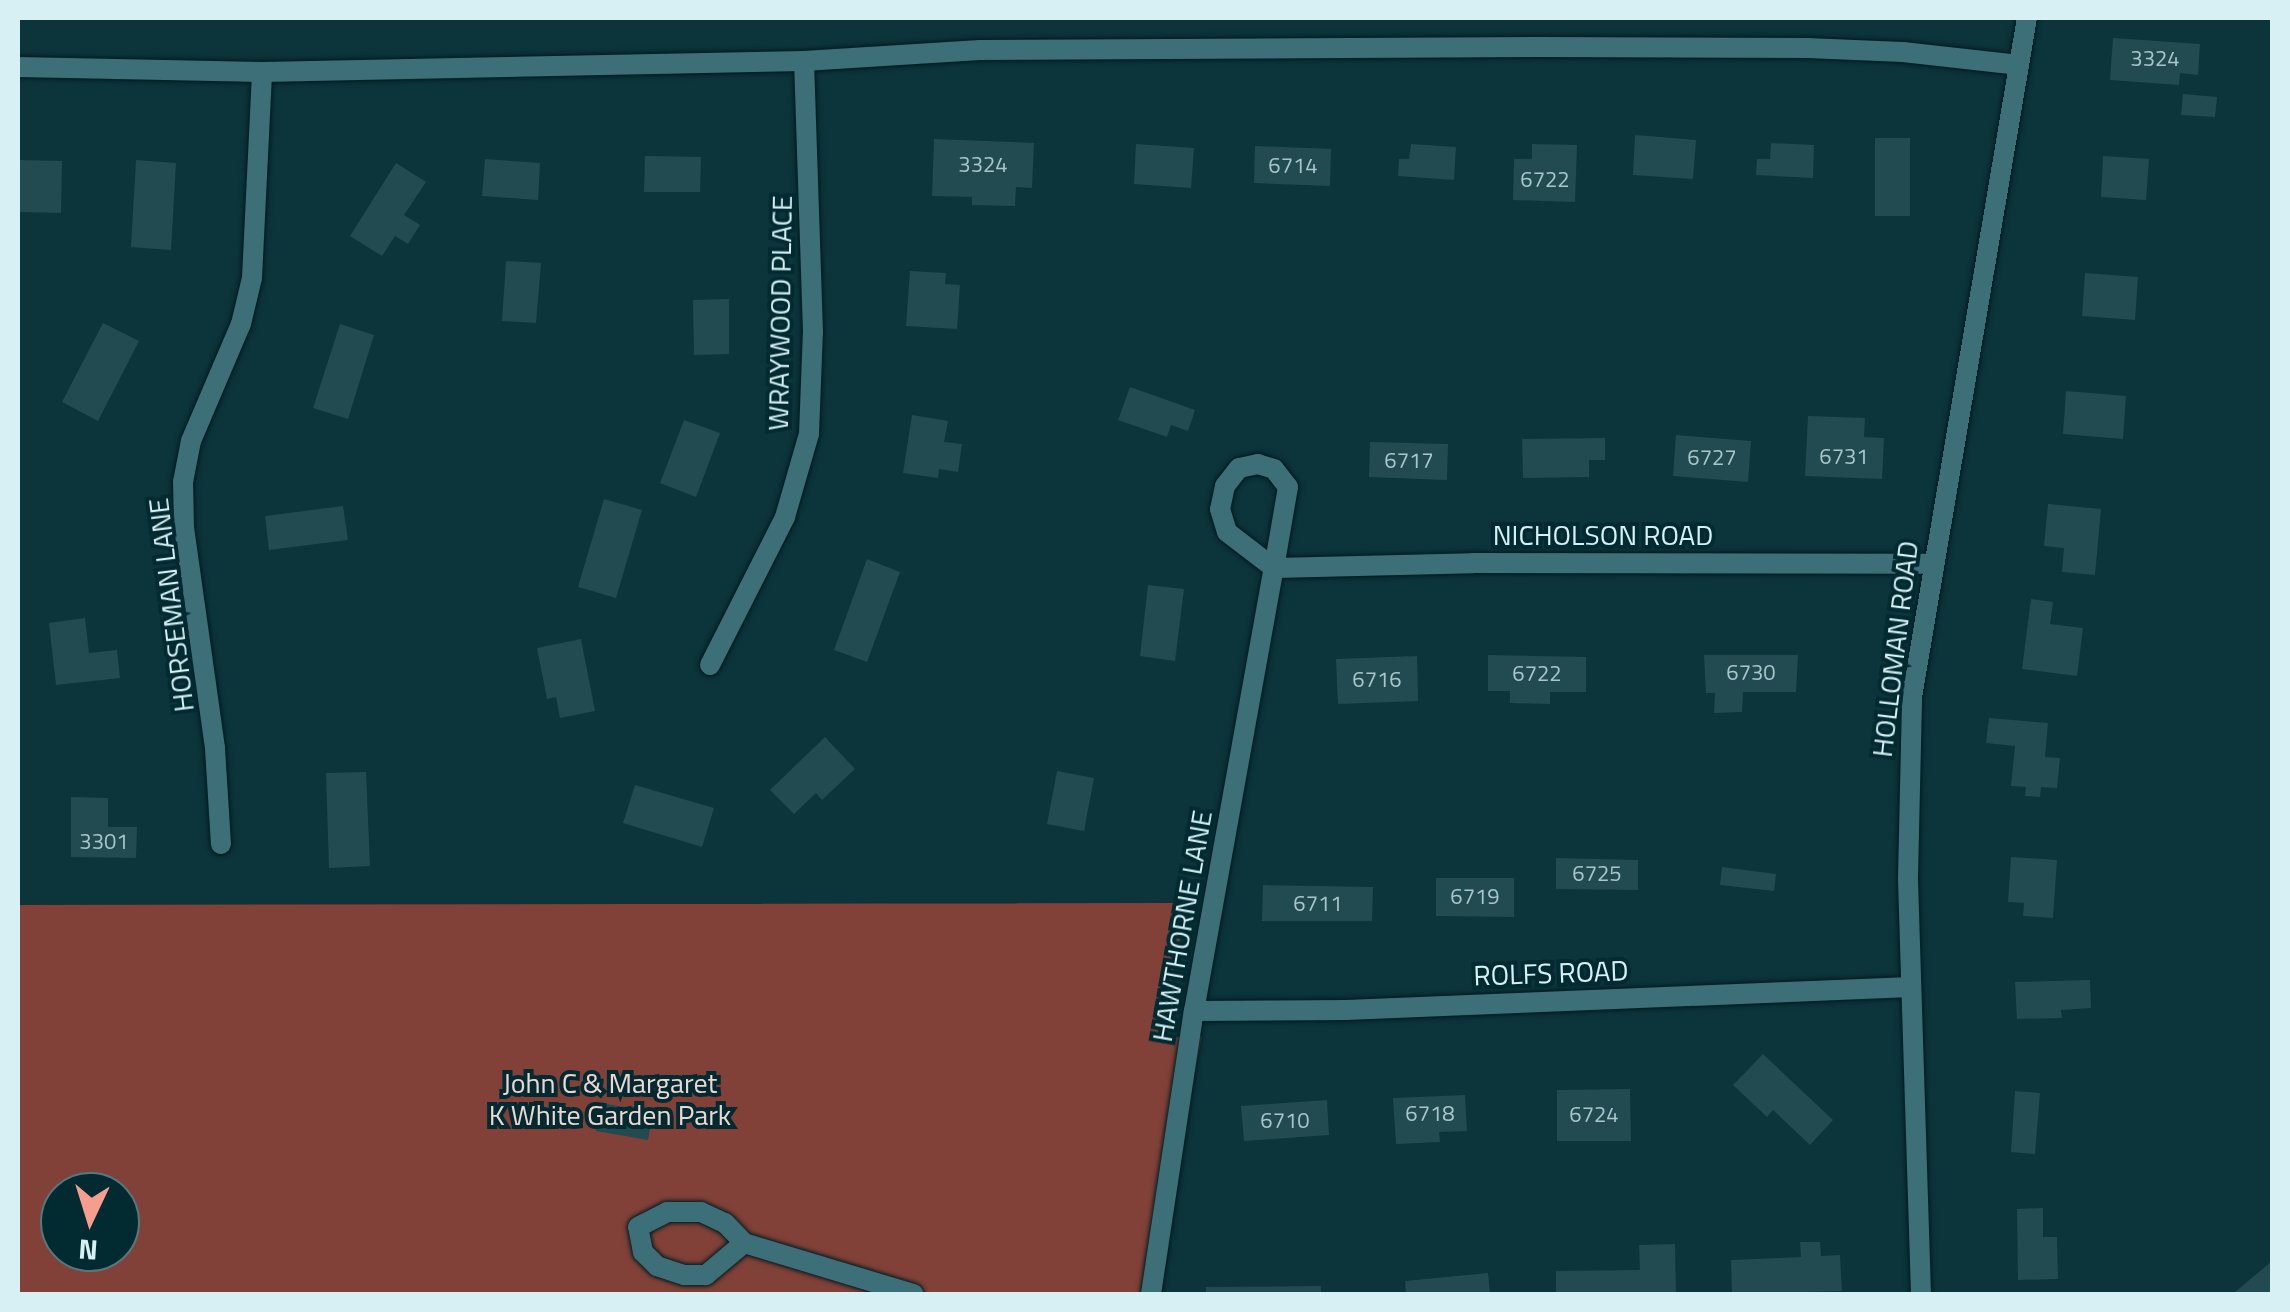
<!DOCTYPE html>
<html>
<head>
<meta charset="utf-8">
<style>
  body { margin:0 }
  #map { position:relative; width:2290px; height:1312px; overflow:hidden; background:#0c343b; font-family:"Titillium Web",sans-serif }
  div>[style] { position:absolute }
  .green>* { inset:0; background:#814138 }
  .building>* { inset:0; background:#214a51 }
  .roads { filter:drop-shadow(0 0 2px #011b1f) drop-shadow(0 0 2px #011b1f) }
  .street>* { height:20px; margin:-10px; padding:0 10px; transform-origin:10px; border-radius:10px; background:#3c6f78 }
  span { translate:-50% -50%; white-space:nowrap; text-align:center; line-height:1.15; -webkit-text-stroke:8px #012a31; paint-order:stroke }
  .number-label { font-size:22px; color:#a9c6cb }
  .number-label span { -webkit-text-stroke-width:0 }
  .street-label { font-size:28px; color:#d6f0f4 }
  .park-label { font-size:28px; color:#f0d6d1 }
  .frame { position:absolute; inset:0; border:20px solid #d6f0f4; pointer-events:none }
  .north { position:absolute; left:40px; top:1172px; width:100px; height:100px; box-sizing:border-box; background:#012a31; border:2px solid #56797f; border-radius:50%; rotate:184deg; font-size:28px; font-weight:700; line-height:40px; text-align:center; color:#d6f0f4 }
  .north::after { content:''; display:block; margin:auto; width:35px; height:45px; background:#f59d8e; clip-path:polygon(50% 0,100% 100%,50% 72%,0 100%) }
</style>
</head>
<body>
<div id="map">
  <div class="green">
    <div style="clip-path:polygon(evenodd,1187px 903px,1160px 1037px,1202px 1036px,1150px 1294px,18px 1294px,18px 905px,1187px 903px,60px 1192px,120px 1192px,120px 1252px,60px 1252px,60px 1192px)"></div>
  </div>
  <div class="building">
    <div style="clip-path:polygon(2113px 38px,2200px 44px,2198px 75px,2180px 73px,2179px 85px,2110px 80px)"></div>
    <div style="clip-path:polygon(2183px 94px,2217px 97px,2215px 117px,2181px 115px)"></div>
    <div style="clip-path:polygon(1635px 135px,1696px 140px,1693px 179px,1633px 175px)"></div>
    <div style="clip-path:polygon(1875px 138px,1910px 138px,1910px 216px,1875px 216px)"></div>
    <div style="clip-path:polygon(934px 139px,1034px 143px,1032px 188px,1016px 187px,1015px 206px,972px 205px,972px 197px,932px 196px)"></div>
    <div style="clip-path:polygon(1771px 143px,1814px 145px,1813px 178px,1756px 175px,1757px 159px,1770px 159px)"></div>
    <div style="clip-path:polygon(1136px 144px,1194px 148px,1191px 188px,1134px 184px)"></div>
    <div style="clip-path:polygon(1411px 144px,1456px 147px,1454px 180px,1398px 176px,1399px 159px,1409px 159px)"></div>
    <div style="clip-path:polygon(1532px 144px,1577px 145px,1575px 202px,1513px 200px,1514px 159px,1532px 159px)"></div>
    <div style="clip-path:polygon(1255px 146px,1331px 149px,1330px 186px,1254px 183px)"></div>
    <div style="clip-path:polygon(645px 156px,701px 157px,700px 192px,644px 192px)"></div>
    <div style="clip-path:polygon(2103px 156px,2149px 159px,2146px 200px,2101px 197px)"></div>
    <div style="clip-path:polygon(485px 159px,540px 163px,538px 200px,482px 196px)"></div>
    <div style="clip-path:polygon(18px 160px,62px 161px,61px 213px,18px 212px)"></div>
    <div style="clip-path:polygon(136px 160px,176px 163px,171px 250px,131px 247px)"></div>
    <div style="clip-path:polygon(396px 163px,426px 182px,404px 215px,420px 225px,408px 244px,395px 236px,382px 256px,350px 236px)"></div>
    <div style="clip-path:polygon(506px 261px,541px 263px,536px 323px,502px 321px)"></div>
    <div style="clip-path:polygon(910px 271px,946px 273px,945px 284px,960px 285px,957px 329px,906px 326px)"></div>
    <div style="clip-path:polygon(2085px 273px,2138px 277px,2135px 320px,2082px 316px)"></div>
    <div style="clip-path:polygon(729px 299px,729px 354px,694px 355px,693px 300px)"></div>
    <div style="clip-path:polygon(103px 323px,139px 341px,98px 421px,62px 402px)"></div>
    <div style="clip-path:polygon(340px 324px,374px 335px,348px 419px,313px 408px)"></div>
    <div style="clip-path:polygon(1130px 387px,1195px 410px,1188px 431px,1171px 425px,1167px 437px,1118px 420px)"></div>
    <div style="clip-path:polygon(2066px 391px,2126px 396px,2123px 439px,2063px 434px)"></div>
    <div style="clip-path:polygon(912px 415px,948px 421px,944px 442px,962px 444px,958px 472px,939px 469px,938px 478px,903px 473px)"></div>
    <div style="clip-path:polygon(1808px 416px,1865px 418px,1864px 437px,1884px 438px,1882px 479px,1805px 476px)"></div>
    <div style="clip-path:polygon(684px 420px,720px 433px,696px 497px,660px 483px)"></div>
    <div style="clip-path:polygon(1676px 435px,1751px 441px,1748px 482px,1673px 476px)"></div>
    <div style="clip-path:polygon(1605px 438px,1605px 460px,1589px 460px,1589px 477px,1523px 478px,1522px 439px)"></div>
    <div style="clip-path:polygon(1370px 442px,1448px 444px,1447px 480px,1369px 477px)"></div>
    <div style="clip-path:polygon(604px 499px,642px 510px,616px 598px,578px 587px)"></div>
    <div style="clip-path:polygon(2048px 504px,2101px 509px,2095px 575px,2062px 572px,2064px 548px,2044px 546px)"></div>
    <div style="clip-path:polygon(343px 506px,348px 540px,269px 550px,265px 516px)"></div>
    <div style="clip-path:polygon(867px 559px,900px 572px,867px 662px,834px 650px)"></div>
    <div style="clip-path:polygon(1148px 585px,1184px 589px,1175px 661px,1140px 656px)"></div>
    <div style="clip-path:polygon(2031px 599px,2053px 602px,2050px 624px,2083px 628px,2077px 676px,2022px 669px)"></div>
    <div style="clip-path:polygon(85px 618px,89px 653px,117px 650px,120px 678px,56px 685px,49px 623px)"></div>
    <div style="clip-path:polygon(581px 639px,595px 711px,560px 718px,556px 697px,547px 699px,537px 648px)"></div>
    <div style="clip-path:polygon(1488px 655px,1586px 657px,1586px 692px,1550px 692px,1550px 704px,1510px 703px,1510px 691px,1488px 691px)"></div>
    <div style="clip-path:polygon(1704px 655px,1798px 655px,1796px 692px,1743px 692px,1742px 712px,1714px 713px,1715px 693px,1706px 693px)"></div>
    <div style="clip-path:polygon(1417px 656px,1418px 701px,1338px 704px,1336px 659px)"></div>
    <div style="clip-path:polygon(1989px 718px,2048px 723px,2045px 757px,2060px 758px,2057px 788px,2041px 787px,2040px 797px,2025px 796px,2026px 787px,2011px 786px,2015px 746px,1986px 743px)"></div>
    <div style="clip-path:polygon(825px 737px,855px 769px,822px 800px,816px 793px,794px 814px,770px 790px)"></div>
    <div style="clip-path:polygon(1057px 771px,1094px 778px,1084px 831px,1047px 824px)"></div>
    <div style="clip-path:polygon(366px 772px,370px 866px,329px 868px,326px 773px)"></div>
    <div style="clip-path:polygon(635px 785px,714px 808px,702px 847px,623px 823px)"></div>
    <div style="clip-path:polygon(71px 797px,108px 798px,108px 827px,137px 827px,136px 858px,71px 857px)"></div>
    <div style="clip-path:polygon(2011px 857px,2057px 860px,2053px 918px,2023px 916px,2024px 903px,2008px 902px)"></div>
    <div style="clip-path:polygon(1556px 858px,1638px 860px,1638px 890px,1556px 889px)"></div>
    <div style="clip-path:polygon(1722px 867px,1776px 874px,1774px 891px,1720px 885px)"></div>
    <div style="clip-path:polygon(1436px 878px,1514px 878px,1514px 917px,1436px 916px)"></div>
    <div style="clip-path:polygon(1263px 885px,1373px 887px,1372px 921px,1262px 921px)"></div>
    <div style="clip-path:polygon(2090px 980px,2091px 1008px,2061px 1010px,2062px 1018px,2017px 1019px,2015px 982px)"></div>
    <div style="clip-path:polygon(1763px 1054px,1833px 1120px,1810px 1145px,1773px 1110px,1767px 1117px,1733px 1085px)"></div>
    <div style="clip-path:polygon(1630px 1089px,1631px 1141px,1557px 1141px,1557px 1090px)"></div>
    <div style="clip-path:polygon(2015px 1091px,2040px 1093px,2035px 1154px,2011px 1152px)"></div>
    <div style="clip-path:polygon(1465px 1095px,1467px 1131px,1439px 1132px,1440px 1142px,1396px 1144px,1393px 1098px)"></div>
    <div style="clip-path:polygon(1327px 1100px,1329px 1135px,1244px 1141px,1241px 1106px)"></div>
    <div style="clip-path:polygon(601px 1103px,653px 1112px,648px 1140px,596px 1131px)"></div>
    <div style="clip-path:polygon(2043px 1208px,2043px 1237px,2057px 1237px,2058px 1279px,2018px 1280px,2017px 1209px)"></div>
    <div style="clip-path:polygon(1800px 1242px,1820px 1242px,1821px 1256px,1840px 1255px,1842px 1291px,1732px 1294px,1731px 1260px,1801px 1257px)"></div>
    <div style="clip-path:polygon(1675px 1244px,1676px 1294px,1556px 1294px,1556px 1271px,1640px 1270px,1639px 1245px)"></div>
    <div style="clip-path:polygon(2272px 1261px,2272px 1294px,2237px 1294px,2235px 1292px)"></div>
    <div style="clip-path:polygon(1488px 1273px,1490px 1294px,1406px 1294px,1405px 1281px)"></div>
    <div style="clip-path:polygon(1321px 1286px,1321px 1294px,1206px 1294px,1206px 1287px)"></div>
  </div>
  <div class="roads">
    <div class="street">
      <div style="left:18px;top:67px;width:244px;rotate:1.2deg"></div>
      <div style="left:262px;top:72px;width:542px;rotate:-1.16deg"></div>
      <div style="left:804px;top:61px;width:176px;rotate:-3.6deg"></div>
      <div style="left:980px;top:50px;width:556px;rotate:-0.31deg"></div>
      <div style="left:1536px;top:47px;width:271px;rotate:0.2deg"></div>
      <div style="left:1807px;top:48px;width:96px;rotate:2.4deg"></div>
      <div style="left:1903px;top:52px;width:117px;rotate:6.4deg"></div>
      <div style="left:1274px;top:568px;width:199px;rotate:-1.4deg"></div>
      <div style="left:1473px;top:563px;width:459px;rotate:0.1deg"></div>
      <div style="left:710px;top:665px;width:166px;rotate:-63.1deg"></div>
      <div style="left:785px;top:517px;width:86px;rotate:-73.9deg"></div>
      <div style="left:809px;top:434px;width:102px;rotate:-87.8deg"></div>
      <div style="left:813px;top:332px;width:271px;rotate:-91.9deg"></div>
      <div style="left:221px;top:844px;width:96px;rotate:-93.6deg"></div>
      <div style="left:215px;top:748px;width:222px;rotate:-98deg"></div>
      <div style="left:184px;top:528px;width:46px;rotate:-91.2deg"></div>
      <div style="left:183px;top:482px;width:42px;rotate:-79deg"></div>
      <div style="left:191px;top:441px;width:127px;rotate:-66.9deg"></div>
      <div style="left:241px;top:324px;width:47px;rotate:-76.6deg"></div>
      <div style="left:252px;top:278px;width:206px;rotate:-87.2deg"></div>
      <div style="left:1194px;top:1011px;width:152px;rotate:-0.4deg"></div>
      <div style="left:1346px;top:1010px;width:565px;rotate:-2.33deg"></div>
      <div style="left:744px;top:1243px;width:50px;rotate:139.9deg"></div>
      <div style="left:706px;top:1275px;width:22px;rotate:180deg"></div>
      <div style="left:684px;top:1275px;width:28px;rotate:-162deg"></div>
      <div style="left:657px;top:1266px;width:20px;rotate:-135deg"></div>
      <div style="left:643px;top:1252px;width:25px;rotate:-101deg"></div>
      <div style="left:638px;top:1227px;width:33px;rotate:-27deg"></div>
      <div style="left:667px;top:1212px;width:34px"></div>
      <div style="left:701px;top:1212px;width:26px;rotate:25deg"></div>
      <div style="left:725px;top:1223px;width:28px;rotate:46deg"></div>
      <div style="left:744px;top:1243px;width:177px;rotate:16.8deg"></div>
      <div style="left:1151px;top:1294px;width:286px;rotate:-81.4deg"></div>
      <div style="left:1194px;top:1011px;width:450px;rotate:-79.8deg"></div>
      <div style="left:1274px;top:568px;width:82px;rotate:-80.2deg"></div>
      <div style="left:1288px;top:487px;width:23px;rotate:-128deg"></div>
      <div style="left:1274px;top:469px;width:17px;rotate:-163deg"></div>
      <div style="left:1258px;top:464px;width:19px;rotate:168deg"></div>
      <div style="left:1239px;top:468px;width:23px;rotate:128deg"></div>
      <div style="left:1225px;top:486px;width:24px;rotate:102deg"></div>
      <div style="left:1220px;top:509px;width:24px;rotate:73deg"></div>
      <div style="left:1227px;top:532px;width:59px;rotate:37.5deg"></div>
      <div style="left:1921px;top:1294px;width:417px;rotate:-91.8deg"></div>
      <div style="left:1908px;top:877px;width:180px;rotate:-88.7deg"></div>
      <div style="left:1912px;top:697px;width:689px;rotate:-80.39deg"></div>
    </div>
  </div>
  <div class="number-label">
    <span style="left:2155px;top:59px">3324</span>
    <span style="left:983px;top:165px">3324</span>
    <span style="left:1293px;top:166px">6714</span>
    <span style="left:1545px;top:180px">6722</span>
    <span style="left:1844px;top:457px">6731</span>
    <span style="left:1712px;top:458px">6727</span>
    <span style="left:1409px;top:461px">6717</span>
    <span style="left:1751px;top:673px">6730</span>
    <span style="left:1537px;top:674px">6722</span>
    <span style="left:1377px;top:680px">6716</span>
    <span style="left:104px;top:842px">3301</span>
    <span style="left:1597px;top:874px">6725</span>
    <span style="left:1475px;top:897px">6719</span>
    <span style="left:1318px;top:904px">6711</span>
    <span style="left:1430px;top:1114px">6718</span>
    <span style="left:1594px;top:1115px">6724</span>
    <span style="left:1285px;top:1121px">6710</span>
  </div>
  <div class="street-label">
    <span style="left:780px;top:313px;rotate:-89deg">WRAYWOOD PLACE</span>
    <span style="left:1603px;top:535px">NICHOLSON ROAD</span>
    <span style="left:171px;top:605px;rotate:-97deg">HORSEMAN LANE</span>
    <span style="left:1895px;top:649px;rotate:-83deg">HOLLOMAN ROAD</span>
    <span style="left:1182px;top:926px;rotate:-80deg">HAWTHORNE LANE</span>
    <span style="left:1551px;top:973px;rotate:-2deg">ROLFS ROAD</span>
  </div>
  <div class="park-label">
    <span style="left:610px;top:1099px">John C &amp; Margaret<br>K White Garden Park</span>
  </div>
  <div class="frame"></div>
  <div class="north">N</div>
</div>
</body>
</html>
